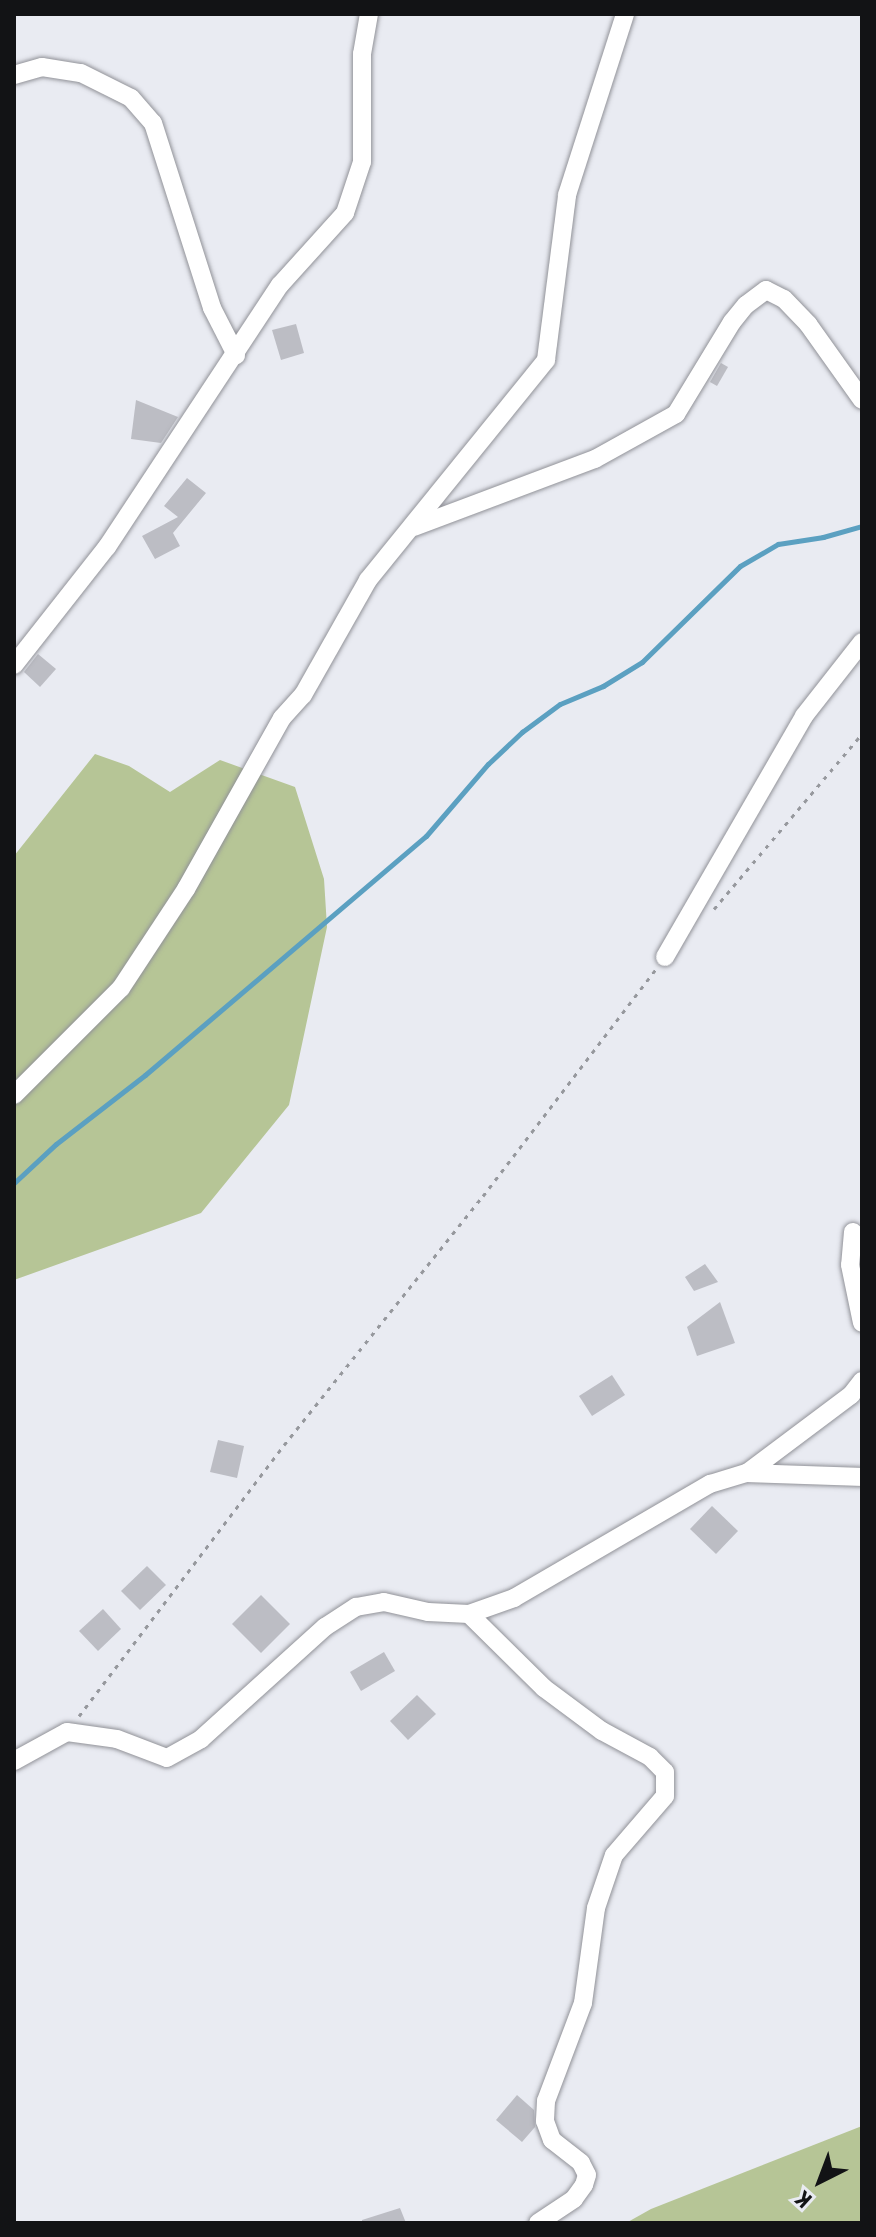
<!DOCTYPE html>
<html>
<head>
<meta charset="utf-8">
<style>
  body { margin:0 }
  #map { position:relative; width:876px; height:2237px; overflow:hidden; background:#e9ebf2; font-family:"Roboto Condensed",sans-serif }
  div>[style] { position:absolute }
  .green>* { inset:0; background:#b6c596 }
  .stream>* { height:5px; margin:-2.5px; padding:0 2.5px; transform-origin:2.5px; border-radius:2.5px; background:#5ba0c1 }
  .building>* { inset:0; background:#bcbdc4 }
  .path>* { height:3px; margin-top:-1.5px; transform-origin:0; background:repeating-linear-gradient(90deg,#96989d 0 4px,transparent 0 10px) }
  .roads { filter:drop-shadow(0 0 2px #919298) drop-shadow(0 0 2px #919298) }
  .street>* { height:18px; margin:-9px; padding:0 9px; transform-origin:9px; border-radius:9px; background:#fff }
  span { translate:-50% -50%; white-space:nowrap; text-align:center; line-height:1.15; -webkit-text-stroke:7px #e9ebf2; paint-order:stroke }
  .frame { position:absolute; inset:0; border:16px solid #121315; pointer-events:none }
  .north { position:absolute; left:780px; top:2141px; width:80px; height:80px; -webkit-text-stroke:6px #e9ebf2; paint-order:stroke; rotate:222deg; font-size:22px; font-weight:700; line-height:32px; text-align:center; color:#121315 }
  .north::after { content:''; display:block; margin:auto; width:28px; height:36px; background:#121315; clip-path:polygon(50% 0,100% 100%,50% 72%,0 100%) }
</style>
</head>
<body>
<div id="map">
  <div class="green">
    <div style="clip-path:polygon(95px 754px,129px 766px,170px 792px,220px 760px,295px 787px,324px 879px,327px 927px,289px 1105px,201px 1213px,14px 1280px,14px 856px)"></div>
    <div style="clip-path:polygon(862px 2126px,862px 2223px,626px 2223px,651px 2209px)"></div>
  </div>
  <div class="stream">
    <div style="left:14px;top:1183px;width:57px;rotate:-42.9deg"></div>
    <div style="left:56px;top:1144px;width:113px;rotate:-37.8deg"></div>
    <div style="left:145px;top:1075px;width:369px;rotate:-40.4deg"></div>
    <div style="left:426px;top:836px;width:95px;rotate:-49.3deg"></div>
    <div style="left:488px;top:764px;width:47px;rotate:-43.3deg"></div>
    <div style="left:522px;top:732px;width:47px;rotate:-36.4deg"></div>
    <div style="left:560px;top:704px;width:47px;rotate:-22.7deg"></div>
    <div style="left:603px;top:686px;width:46px;rotate:-31.6deg"></div>
    <div style="left:642px;top:662px;width:137px;rotate:-44.4deg"></div>
    <div style="left:740px;top:566px;width:44px;rotate:-30.1deg"></div>
    <div style="left:778px;top:544px;width:46px;rotate:-8.8deg"></div>
    <div style="left:823px;top:537px;width:41px;rotate:-15.8deg"></div>
  </div>
  <div class="building">
    <div style="clip-path:polygon(296px 324px,304px 353px,281px 360px,272px 330px)"></div>
    <div style="clip-path:polygon(721px 363px,728px 367px,717px 386px,710px 382px)"></div>
    <div style="clip-path:polygon(136px 400px,178px 417px,161px 443px,131px 439px)"></div>
    <div style="clip-path:polygon(187px 478px,206px 493px,173px 533px,180px 546px,155px 559px,142px 536px,178px 517px,164px 506px)"></div>
    <div style="clip-path:polygon(38px 654px,56px 669px,40px 687px,24px 672px)"></div>
    <div style="clip-path:polygon(705px 1264px,718px 1282px,694px 1291px,685px 1277px)"></div>
    <div style="clip-path:polygon(720px 1302px,735px 1343px,697px 1356px,687px 1327px)"></div>
    <div style="clip-path:polygon(612px 1375px,625px 1395px,592px 1416px,579px 1396px)"></div>
    <div style="clip-path:polygon(218px 1440px,244px 1446px,237px 1478px,210px 1472px)"></div>
    <div style="clip-path:polygon(712px 1506px,738px 1531px,716px 1554px,690px 1529px)"></div>
    <div style="clip-path:polygon(147px 1566px,166px 1585px,140px 1610px,121px 1591px)"></div>
    <div style="clip-path:polygon(261px 1595px,290px 1624px,261px 1653px,232px 1624px)"></div>
    <div style="clip-path:polygon(103px 1609px,121px 1629px,98px 1651px,79px 1631px)"></div>
    <div style="clip-path:polygon(384px 1652px,395px 1671px,361px 1691px,350px 1672px)"></div>
    <div style="clip-path:polygon(417px 1695px,436px 1714px,408px 1740px,390px 1721px)"></div>
    <div style="clip-path:polygon(517px 2095px,534px 2110px,535px 2127px,522px 2142px,496px 2120px)"></div>
    <div style="clip-path:polygon(400px 2208px,406px 2223px,362px 2223px,362px 2220px)"></div>
  </div>
  <div class="path">
    <div style="left:714px;top:909px;width:229px;rotate:-49.8deg"></div>
    <div style="left:79px;top:1716px;width:340px;rotate:-52.9deg"></div>
    <div style="left:284px;top:1445px;width:319px;rotate:-51.4deg"></div>
    <div style="left:483px;top:1196px;width:285px;rotate:-52.7deg"></div>
  </div>
  <div class="roads">
    <div class="street">
      <div style="left:14px;top:75px;width:29px;rotate:-16deg"></div>
      <div style="left:42px;top:67px;width:39px;rotate:9deg"></div>
      <div style="left:81px;top:73px;width:56px;rotate:26.6deg"></div>
      <div style="left:131px;top:98px;width:33px;rotate:49deg"></div>
      <div style="left:153px;top:123px;width:194px;rotate:72.3deg"></div>
      <div style="left:212px;top:308px;width:53px;rotate:62.9deg"></div>
      <div style="left:414px;top:527px;width:193px;rotate:-20.6deg"></div>
      <div style="left:595px;top:459px;width:93px;rotate:-29.1deg"></div>
      <div style="left:676px;top:414px;width:108px;rotate:-58.7deg"></div>
      <div style="left:732px;top:322px;width:22px;rotate:-51deg"></div>
      <div style="left:746px;top:305px;width:25px;rotate:-37deg"></div>
      <div style="left:766px;top:290px;width:20px;rotate:27deg"></div>
      <div style="left:784px;top:299px;width:35px;rotate:46deg"></div>
      <div style="left:808px;top:324px;width:93px;rotate:54.6deg"></div>
      <div style="left:14px;top:665px;width:150px;rotate:-51.8deg"></div>
      <div style="left:107px;top:547px;width:314px;rotate:-56.6deg"></div>
      <div style="left:280px;top:285px;width:97px;rotate:-47.9deg"></div>
      <div style="left:345px;top:213px;width:54px;rotate:-71.6deg"></div>
      <div style="left:362px;top:162px;width:108px;rotate:-90deg"></div>
      <div style="left:362px;top:54px;width:41px;rotate:-80.1deg"></div>
      <div style="left:665px;top:957px;width:278px;rotate:-60deg"></div>
      <div style="left:804px;top:716px;width:94px;rotate:-51.9deg"></div>
      <div style="left:14px;top:1095px;width:151px;rotate:-45deg"></div>
      <div style="left:121px;top:988px;width:118px;rotate:-56.7deg"></div>
      <div style="left:186px;top:889px;width:196px;rotate:-60.7deg"></div>
      <div style="left:282px;top:718px;width:31px;rotate:-48deg"></div>
      <div style="left:303px;top:695px;width:132px;rotate:-60.5deg"></div>
      <div style="left:368px;top:580px;width:283px;rotate:-51deg"></div>
      <div style="left:546px;top:360px;width:166px;rotate:-82.7deg"></div>
      <div style="left:567px;top:195px;width:190px;rotate:-72.2deg"></div>
      <div style="left:853px;top:1232px;width:33px;rotate:95deg"></div>
      <div style="left:850px;top:1265px;width:59px;rotate:78.3deg"></div>
      <div style="left:747px;top:1473px;width:130px;rotate:-36.9deg"></div>
      <div style="left:851px;top:1395px;width:18px;rotate:-52deg"></div>
      <div style="left:469px;top:1614px;width:105px;rotate:44.6deg"></div>
      <div style="left:544px;top:1688px;width:72px;rotate:36.6deg"></div>
      <div style="left:602px;top:1731px;width:55px;rotate:28.4deg"></div>
      <div style="left:650px;top:1757px;width:21px;rotate:45deg"></div>
      <div style="left:665px;top:1772px;width:24px;rotate:90deg"></div>
      <div style="left:665px;top:1796px;width:78px;rotate:130.8deg"></div>
      <div style="left:614px;top:1855px;width:56px;rotate:108.8deg"></div>
      <div style="left:596px;top:1908px;width:96px;rotate:97.8deg"></div>
      <div style="left:583px;top:2003px;width:105px;rotate:110.7deg"></div>
      <div style="left:546px;top:2101px;width:20px;rotate:93deg"></div>
      <div style="left:545px;top:2121px;width:20px;rotate:70deg"></div>
      <div style="left:552px;top:2140px;width:37px;rotate:38deg"></div>
      <div style="left:581px;top:2163px;width:13px;rotate:63deg"></div>
      <div style="left:587px;top:2175px;width:10px;rotate:107deg"></div>
      <div style="left:584px;top:2185px;width:17px;rotate:126deg"></div>
      <div style="left:574px;top:2199px;width:43px;rotate:146.3deg"></div>
      <div style="left:14px;top:1761px;width:60px;rotate:-28.7deg"></div>
      <div style="left:67px;top:1732px;width:50px;rotate:8deg"></div>
      <div style="left:117px;top:1739px;width:53px;rotate:20.8deg"></div>
      <div style="left:167px;top:1758px;width:39px;rotate:-29deg"></div>
      <div style="left:201px;top:1739px;width:167px;rotate:-42.1deg"></div>
      <div style="left:325px;top:1627px;width:37px;rotate:-33deg"></div>
      <div style="left:356px;top:1607px;width:28px;rotate:-10deg"></div>
      <div style="left:384px;top:1602px;width:45px;rotate:12.8deg"></div>
      <div style="left:428px;top:1612px;width:41px;rotate:2.8deg"></div>
      <div style="left:469px;top:1614px;width:48px;rotate:-19.6deg"></div>
      <div style="left:514px;top:1598px;width:227px;rotate:-30.2deg"></div>
      <div style="left:710px;top:1484px;width:39px;rotate:-17deg"></div>
      <div style="left:747px;top:1473px;width:115px;rotate:2deg"></div>
    </div>
  </div>
  <div class="frame"></div>
  <div class="north">K</div>
</div>
</body>
</html>
